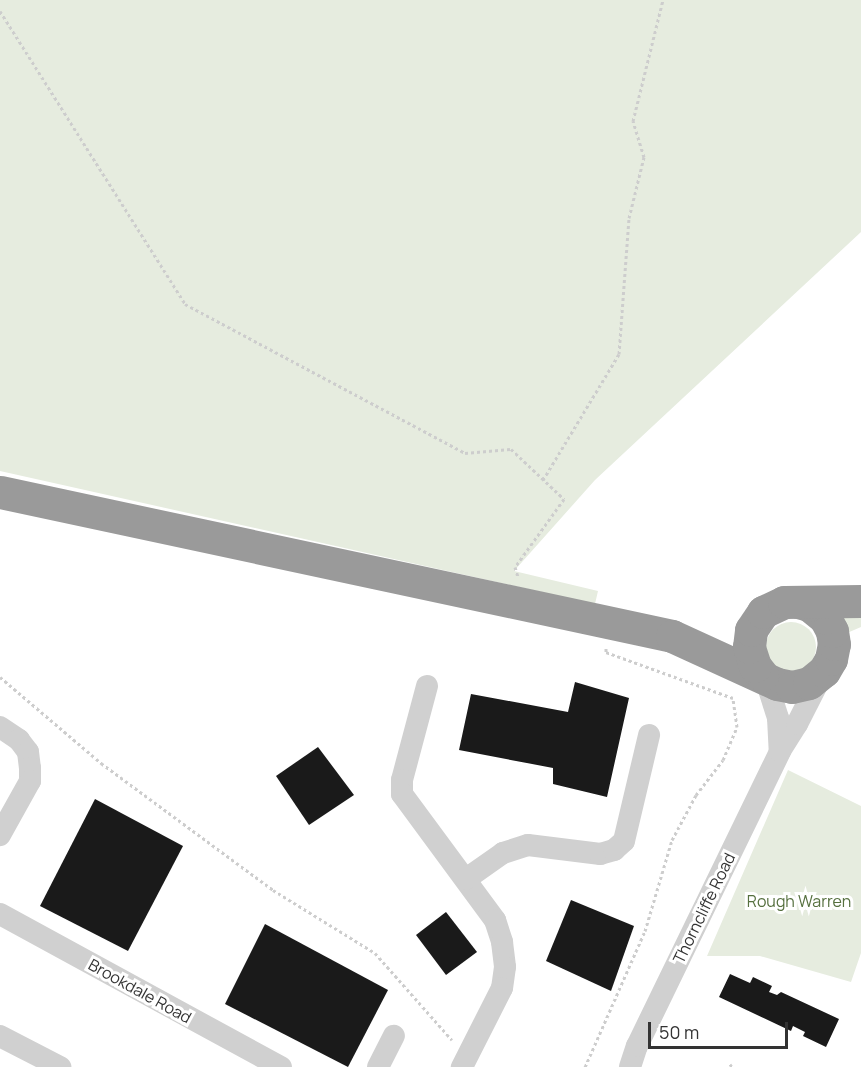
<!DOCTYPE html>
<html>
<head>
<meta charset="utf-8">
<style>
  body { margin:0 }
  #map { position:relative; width:861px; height:1067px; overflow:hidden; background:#fff; font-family:Manrope,sans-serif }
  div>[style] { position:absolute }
  .green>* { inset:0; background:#e6ecdf }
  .round { border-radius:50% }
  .building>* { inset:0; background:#1a1a1a }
  .path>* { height:3px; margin-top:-1.5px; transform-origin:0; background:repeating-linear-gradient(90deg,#cdcdcd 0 3px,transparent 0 6px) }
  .minor>* { height:22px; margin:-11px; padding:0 11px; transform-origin:11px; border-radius:11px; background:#d0d0d0 }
  .highway>* { height:33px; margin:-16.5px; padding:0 16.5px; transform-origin:16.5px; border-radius:16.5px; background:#9a9a9a }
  span { translate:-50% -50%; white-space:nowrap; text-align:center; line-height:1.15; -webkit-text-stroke:6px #fff; paint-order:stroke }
  .park-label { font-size:16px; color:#56703f }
  .street-label { font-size:16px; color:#333 }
  .scale { position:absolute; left:648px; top:1022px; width:140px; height:27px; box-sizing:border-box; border:3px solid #333; border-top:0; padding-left:8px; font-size:18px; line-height:21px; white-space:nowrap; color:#333; -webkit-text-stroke:4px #fff; paint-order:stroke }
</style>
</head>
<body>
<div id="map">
  <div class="green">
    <div style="clip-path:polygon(0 0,861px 0,861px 232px,595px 480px,514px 571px,598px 591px,595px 604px,0 471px)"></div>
    <div style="clip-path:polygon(861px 611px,861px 627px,847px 633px,837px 613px)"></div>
    <div class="round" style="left:766px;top:622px;width:50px;height:50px"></div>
    <div style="clip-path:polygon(788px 770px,861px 806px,861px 953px,851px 982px,760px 956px,707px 956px)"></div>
  </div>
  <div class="building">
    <div style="clip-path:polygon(575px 682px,629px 698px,607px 797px,553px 784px,553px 768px,459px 750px,471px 694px,568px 712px)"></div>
    <div style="clip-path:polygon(318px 747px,354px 795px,309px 825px,276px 776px)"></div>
    <div style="clip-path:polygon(95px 799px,183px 846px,128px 951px,40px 906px)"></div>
    <div style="clip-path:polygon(571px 900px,634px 926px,611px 991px,546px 961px)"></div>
    <div style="clip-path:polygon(446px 912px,477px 952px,446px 975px,416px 935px)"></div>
    <div style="clip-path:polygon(265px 924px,388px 990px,348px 1067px,225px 1004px)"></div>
    <div style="clip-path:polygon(730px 974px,750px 983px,753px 977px,772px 986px,769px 992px,777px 995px,781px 992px,839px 1019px,826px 1047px,803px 1036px,805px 1032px,793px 1026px,791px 1031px,719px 997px)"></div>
  </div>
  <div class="path">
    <div style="left:0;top:11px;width:347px;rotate:57.7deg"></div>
    <div style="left:185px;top:304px;width:317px;rotate:28deg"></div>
    <div style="left:465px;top:453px;width:46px;rotate:-5deg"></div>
    <div style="left:511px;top:449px;width:73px;rotate:43.3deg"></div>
    <div style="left:564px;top:499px;width:84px;rotate:125.8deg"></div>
    <div style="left:515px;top:567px;width:10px;rotate:73deg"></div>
    <div style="left:543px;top:480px;width:147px;rotate:-58.9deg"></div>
    <div style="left:619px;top:354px;width:136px;rotate:-85.8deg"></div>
    <div style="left:629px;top:218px;width:63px;rotate:-76.2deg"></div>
    <div style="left:644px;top:157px;width:38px;rotate:-107deg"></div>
    <div style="left:633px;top:121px;width:125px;rotate:-76.1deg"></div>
    <div style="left:0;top:677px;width:133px;rotate:40.4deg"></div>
    <div style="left:101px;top:763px;width:214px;rotate:36.4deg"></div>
    <div style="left:273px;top:890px;width:120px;rotate:31.7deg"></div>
    <div style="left:375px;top:953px;width:116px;rotate:48.5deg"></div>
    <div style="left:730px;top:1064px;width:4px;rotate:56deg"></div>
    <div style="left:585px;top:1067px;width:149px;rotate:-66.2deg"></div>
    <div style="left:645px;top:931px;width:95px;rotate:-73.5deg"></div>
    <div style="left:672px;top:840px;width:51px;rotate:-61.9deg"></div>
    <div style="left:696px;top:795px;width:44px;rotate:-52.4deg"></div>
    <div style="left:723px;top:760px;width:36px;rotate:-67deg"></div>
    <div style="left:737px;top:727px;width:29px;rotate:-98deg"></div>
    <div style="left:733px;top:698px;width:135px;rotate:-160.1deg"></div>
    <div style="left:606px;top:652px;width:4px;rotate:-90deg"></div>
  </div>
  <div class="minor">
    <div style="left:765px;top:677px;width:43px;rotate:72.4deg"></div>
    <div style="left:778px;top:718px;width:33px;rotate:87deg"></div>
    <div style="left:427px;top:686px;width:97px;rotate:104.9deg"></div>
    <div style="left:402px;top:780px;width:14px;rotate:90deg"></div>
    <div style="left:402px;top:794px;width:157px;rotate:53.6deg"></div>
    <div style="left:495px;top:920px;width:23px;rotate:72deg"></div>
    <div style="left:502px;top:942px;width:25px;rotate:83deg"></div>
    <div style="left:505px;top:967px;width:21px;rotate:98deg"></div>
    <div style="left:502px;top:988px;width:89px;rotate:116.9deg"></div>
    <div style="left:0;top:727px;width:23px;rotate:34deg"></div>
    <div style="left:19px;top:740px;width:15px;rotate:53deg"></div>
    <div style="left:28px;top:752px;width:16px;rotate:83deg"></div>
    <div style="left:30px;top:768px;width:13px;rotate:90deg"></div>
    <div style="left:30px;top:781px;width:62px;rotate:119.1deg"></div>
    <div style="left:466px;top:879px;width:45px;rotate:-35.1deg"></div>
    <div style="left:503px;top:853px;width:26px;rotate:-18deg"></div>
    <div style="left:528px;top:845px;width:73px;rotate:7.1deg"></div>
    <div style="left:600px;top:854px;width:15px;rotate:-16deg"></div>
    <div style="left:614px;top:850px;width:13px;rotate:-42deg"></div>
    <div style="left:624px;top:841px;width:109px;rotate:-76.7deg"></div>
    <div style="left:0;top:914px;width:320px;rotate:28.6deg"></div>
    <div style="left:0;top:1036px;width:68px;rotate:27.3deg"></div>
    <div style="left:378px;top:1067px;width:35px;rotate:-63deg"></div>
    <div style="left:630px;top:1067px;width:22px;rotate:-72deg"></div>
    <div style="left:637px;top:1046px;width:328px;rotate:-64.1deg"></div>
    <div style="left:780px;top:751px;width:32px;rotate:-58deg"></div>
    <div style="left:797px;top:724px;width:57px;rotate:-63deg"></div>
  </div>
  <div class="highway">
    <div style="left:0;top:492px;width:687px;rotate:12.09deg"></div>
    <div style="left:672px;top:636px;width:115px;rotate:24.6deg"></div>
    <div style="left:777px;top:684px;width:15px;rotate:11deg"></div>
    <div style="left:792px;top:687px;width:17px;rotate:-13deg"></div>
    <div style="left:809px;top:683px;width:19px;rotate:-39deg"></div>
    <div style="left:824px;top:671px;width:14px;rotate:-60deg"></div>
    <div style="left:831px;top:659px;width:15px;rotate:-79deg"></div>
    <div style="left:834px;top:644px;width:13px;rotate:-99deg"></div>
    <div style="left:832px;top:631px;width:15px;rotate:-118deg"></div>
    <div style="left:825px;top:618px;width:21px;rotate:-141deg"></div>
    <div style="left:809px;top:605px;width:11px;rotate:-165deg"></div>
    <div style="left:762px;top:675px;width:11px;rotate:-128deg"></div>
    <div style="left:755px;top:666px;width:20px;rotate:-108deg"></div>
    <div style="left:749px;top:647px;width:17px;rotate:-83deg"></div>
    <div style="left:751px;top:630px;width:22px;rotate:-56deg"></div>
    <div style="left:763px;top:612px;width:23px;rotate:-25deg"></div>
    <div style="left:784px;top:602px;width:77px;rotate:-0.7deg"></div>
  </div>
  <div class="park-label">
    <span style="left:799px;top:901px">Rough Warren</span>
  </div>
  <div class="street-label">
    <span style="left:704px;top:908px;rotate:-64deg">Thorncliffe Road</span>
    <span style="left:140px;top:991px;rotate:29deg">Brookdale Road</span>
  </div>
  <div class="scale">50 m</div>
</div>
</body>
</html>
